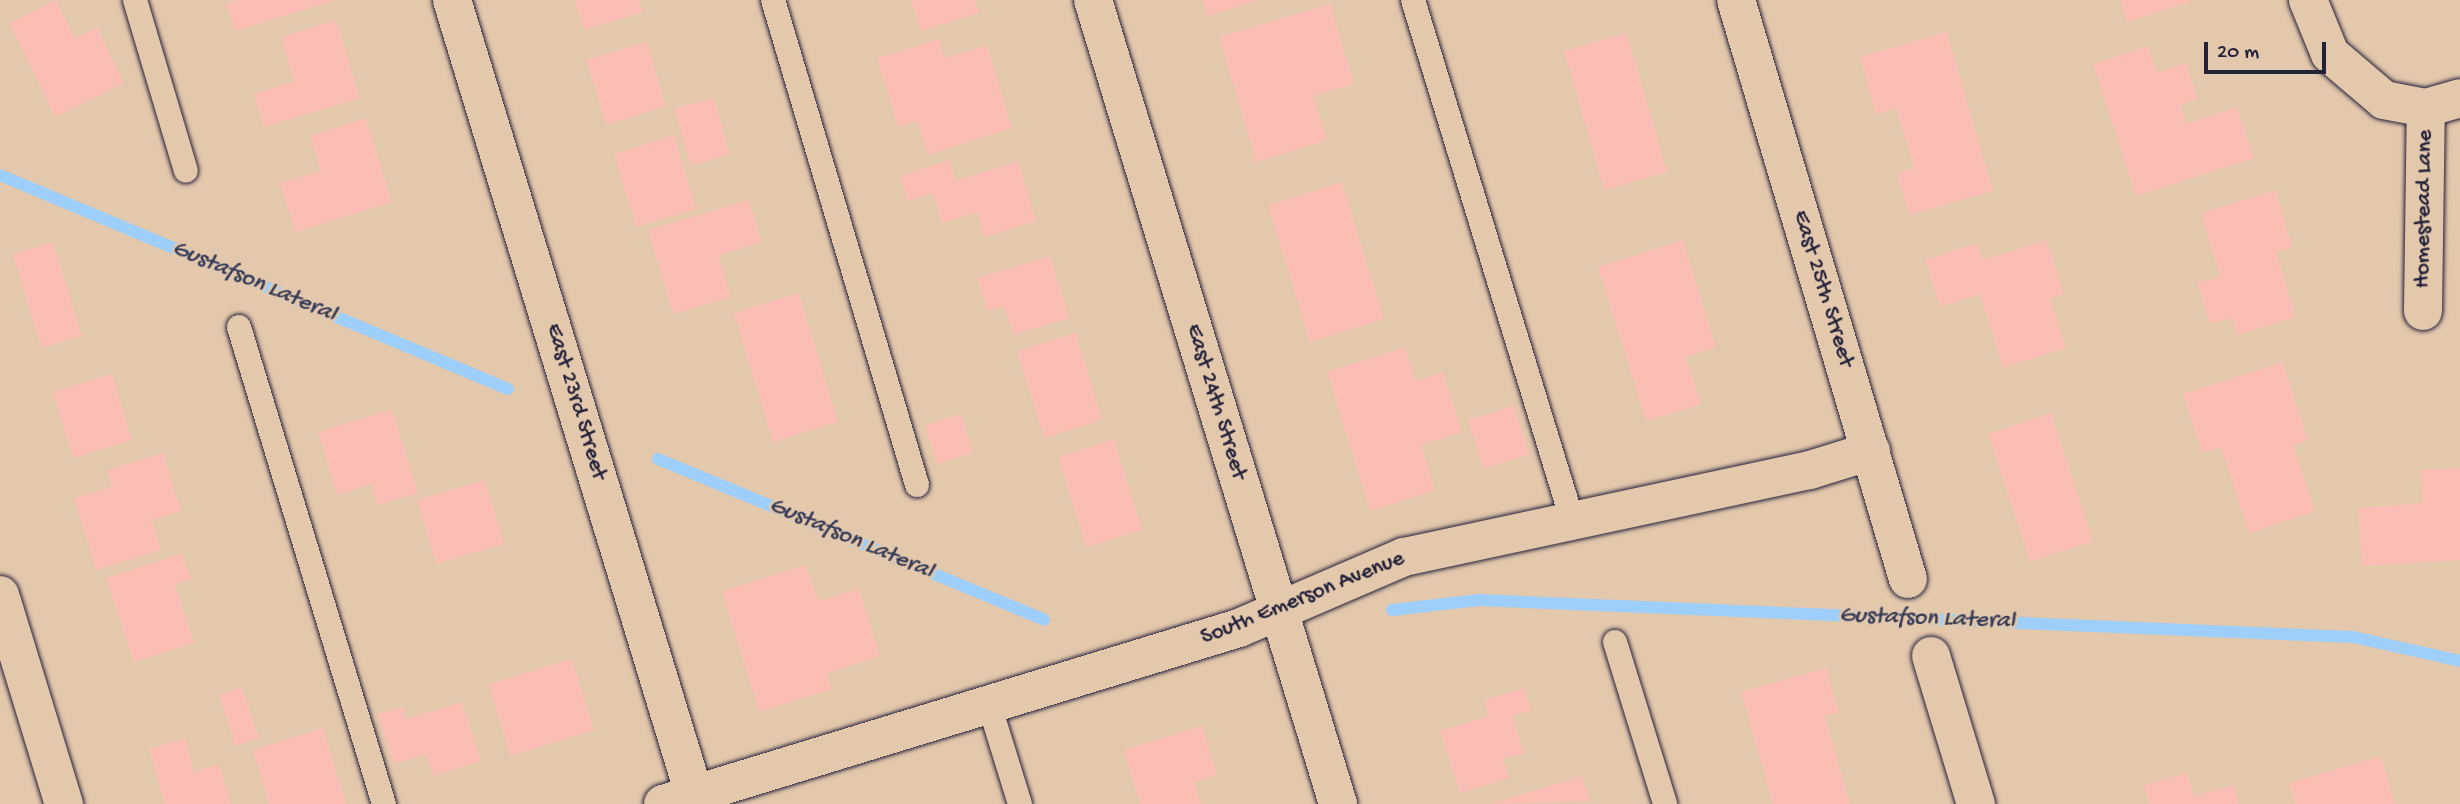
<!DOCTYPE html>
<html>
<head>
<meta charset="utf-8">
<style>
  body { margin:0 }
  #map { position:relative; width:2460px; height:804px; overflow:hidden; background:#e4c8ac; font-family:"Gochi Hand",sans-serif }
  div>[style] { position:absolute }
  .stream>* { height:12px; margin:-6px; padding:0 6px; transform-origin:6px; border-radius:6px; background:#9ecffa }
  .building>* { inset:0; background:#fabeb5 }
  .roads { filter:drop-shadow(0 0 2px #22223b) drop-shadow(0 0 2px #22223b) }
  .lane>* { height:24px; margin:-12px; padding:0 12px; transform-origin:12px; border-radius:12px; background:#e4c8ac }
  .street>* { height:38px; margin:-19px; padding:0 19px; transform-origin:19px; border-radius:19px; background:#e4c8ac }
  span { translate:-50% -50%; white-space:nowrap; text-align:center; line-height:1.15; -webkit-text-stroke:5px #e4c8ac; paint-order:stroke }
  .street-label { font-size:23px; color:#22223b }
  .water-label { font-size:24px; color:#353c58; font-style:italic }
  .scale { position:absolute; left:2204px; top:42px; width:122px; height:32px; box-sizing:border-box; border:4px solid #22223b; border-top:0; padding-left:9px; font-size:21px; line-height:24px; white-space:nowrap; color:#22223b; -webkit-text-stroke:5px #e4c8ac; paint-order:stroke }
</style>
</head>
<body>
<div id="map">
  <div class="stream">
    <div style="left:0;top:175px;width:551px;rotate:22.84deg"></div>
    <div style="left:658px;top:459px;width:418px;rotate:22.6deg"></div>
    <div style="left:1392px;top:610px;width:87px;rotate:-6.6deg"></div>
    <div style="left:1478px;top:600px;width:876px;rotate:2.42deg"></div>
    <div style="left:2353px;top:637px;width:110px;rotate:12.6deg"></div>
  </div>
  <div class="building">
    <div style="clip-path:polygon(56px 0,75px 38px,97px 27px,124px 83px,55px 117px,9px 23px)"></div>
    <div style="clip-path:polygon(238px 0,333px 0,333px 1px,235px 31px,226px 4px)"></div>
    <div style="clip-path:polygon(575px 0,639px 0,643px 12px,584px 30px)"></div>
    <div style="clip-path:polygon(911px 0,975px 0,979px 13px,921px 31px)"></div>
    <div style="clip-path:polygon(1202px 0,1256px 0,1256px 1px,1207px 16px)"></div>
    <div style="clip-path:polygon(2120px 0,2190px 0,2190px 2px,2127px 22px)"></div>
    <div style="clip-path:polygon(1330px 4px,1354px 84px,1313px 96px,1327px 140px,1256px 162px,1219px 37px)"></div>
    <div style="clip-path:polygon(336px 20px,360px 98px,264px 127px,254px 94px,294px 81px,281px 37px)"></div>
    <div style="clip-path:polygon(1947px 32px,1993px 191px,1909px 215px,1897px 173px,1914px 168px,1896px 108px,1876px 114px,1860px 57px)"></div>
    <div style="clip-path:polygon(1627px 33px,1667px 172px,1604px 190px,1564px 51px)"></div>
    <div style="clip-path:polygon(939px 39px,945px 58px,987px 45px,1012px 128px,928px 155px,917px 121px,898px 127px,877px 58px)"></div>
    <div style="clip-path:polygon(647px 42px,666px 106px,606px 125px,586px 60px)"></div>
    <div style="clip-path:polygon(2148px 46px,2157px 72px,2186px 63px,2198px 99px,2180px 105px,2186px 124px,2237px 107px,2254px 158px,2136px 196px,2093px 64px)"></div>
    <div style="clip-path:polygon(714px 98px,730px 154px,691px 166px,674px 109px)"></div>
    <div style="clip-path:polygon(366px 118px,392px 202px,295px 232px,280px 183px,321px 171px,310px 136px)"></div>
    <div style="clip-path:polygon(674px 135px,696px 209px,636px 227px,614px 154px)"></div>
    <div style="clip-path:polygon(949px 160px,956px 181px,1018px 161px,1036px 221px,984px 237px,977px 212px,942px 223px,932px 193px,907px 201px,900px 176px)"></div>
    <div style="clip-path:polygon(1342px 182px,1384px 319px,1310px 342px,1268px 205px)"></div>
    <div style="clip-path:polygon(2276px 190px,2292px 247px,2276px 252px,2296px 317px,2237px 335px,2232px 318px,2210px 324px,2197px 283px,2220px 277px,2201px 213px)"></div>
    <div style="clip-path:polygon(749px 200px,762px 242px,719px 255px,731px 297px,673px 314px,648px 230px)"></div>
    <div style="clip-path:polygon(1683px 240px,1716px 347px,1686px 357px,1701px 404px,1646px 421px,1598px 267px)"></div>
    <div style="clip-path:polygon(2047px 240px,2064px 294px,2050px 299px,2066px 348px,2003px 368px,1980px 294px,1940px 307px,1925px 260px,1977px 243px,1983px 260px)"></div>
    <div style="clip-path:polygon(53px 242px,82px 336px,41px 348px,13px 254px)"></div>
    <div style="clip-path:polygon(1050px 256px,1069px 318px,1013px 335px,1004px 306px,987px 311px,977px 278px)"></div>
    <div style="clip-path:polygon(799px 293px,838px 422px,773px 442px,734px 313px)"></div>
    <div style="clip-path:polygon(1076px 333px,1102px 420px,1044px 438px,1017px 351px)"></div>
    <div style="clip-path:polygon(1405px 347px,1416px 381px,1443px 372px,1462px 432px,1421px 445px,1435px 490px,1370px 511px,1327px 372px)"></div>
    <div style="clip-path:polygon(2283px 362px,2308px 440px,2293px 445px,2315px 511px,2249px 533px,2221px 448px,2202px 453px,2183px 394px)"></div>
    <div style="clip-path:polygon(112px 374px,132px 440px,73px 458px,53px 392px)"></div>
    <div style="clip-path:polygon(1514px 406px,1530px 454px,1483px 469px,1468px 420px)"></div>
    <div style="clip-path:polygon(392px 409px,418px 493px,377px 505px,371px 484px,337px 495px,318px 432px)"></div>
    <div style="clip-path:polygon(2051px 413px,2093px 541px,2030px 562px,1988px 434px)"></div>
    <div style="clip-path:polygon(961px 414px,973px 453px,937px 464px,925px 425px)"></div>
    <div style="clip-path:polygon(1114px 439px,1142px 530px,1086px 547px,1058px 457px)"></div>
    <div style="clip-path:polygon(163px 453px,181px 511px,152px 520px,161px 550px,96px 570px,74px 498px,112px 487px,107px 470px)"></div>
    <div style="clip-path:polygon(2460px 468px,2460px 560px,2362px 566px,2358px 508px,2423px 503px,2421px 470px)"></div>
    <div style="clip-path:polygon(485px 480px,504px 544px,436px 564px,417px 500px)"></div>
    <div style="clip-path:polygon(182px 553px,191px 579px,175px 584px,194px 643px,134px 662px,106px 578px)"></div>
    <div style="clip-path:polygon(806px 565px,818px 601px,859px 589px,880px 656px,827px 673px,832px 689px,759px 712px,722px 591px)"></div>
    <div style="clip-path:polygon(572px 659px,594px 730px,510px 756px,489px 684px)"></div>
    <div style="clip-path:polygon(1826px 668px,1839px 713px,1825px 716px,1850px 804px,1773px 804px,1741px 692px)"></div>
    <div style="clip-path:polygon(242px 687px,259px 738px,235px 746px,219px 695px)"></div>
    <div style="clip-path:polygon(1525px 688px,1531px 710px,1512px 716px,1524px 753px,1503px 759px,1509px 778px,1460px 793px,1440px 731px,1489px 716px,1484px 700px)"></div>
    <div style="clip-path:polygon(462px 702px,481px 761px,433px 776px,426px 754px,394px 764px,378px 714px,403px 707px,406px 719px)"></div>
    <div style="clip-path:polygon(1202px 726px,1217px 775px,1194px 782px,1201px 804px,1140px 804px,1123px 750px)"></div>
    <div style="clip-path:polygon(323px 728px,346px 804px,269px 804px,253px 750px)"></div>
    <div style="clip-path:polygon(185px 738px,194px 772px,219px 764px,231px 804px,165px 804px,149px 749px)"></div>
    <div style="clip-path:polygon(2381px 756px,2395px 804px,2295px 804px,2289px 783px)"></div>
    <div style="clip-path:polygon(2187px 773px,2194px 796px,2234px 785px,2239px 804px,2149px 804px,2144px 785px)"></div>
    <div style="clip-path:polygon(1582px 776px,1590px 801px,1493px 804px,1493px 803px)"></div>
  </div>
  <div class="roads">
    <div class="lane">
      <div style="left:135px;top:0;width:178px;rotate:73.4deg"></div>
      <div style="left:773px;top:0;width:506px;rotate:73.46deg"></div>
      <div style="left:1413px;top:0;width:547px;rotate:72.99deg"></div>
      <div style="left:239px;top:327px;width:499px;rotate:73.1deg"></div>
      <div style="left:1615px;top:642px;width:170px;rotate:72.8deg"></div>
      <div style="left:989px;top:704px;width:105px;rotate:72.8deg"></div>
    </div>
    <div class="street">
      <div style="left:452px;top:0;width:841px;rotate:73.05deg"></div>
      <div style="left:1093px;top:0;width:841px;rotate:73.05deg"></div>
      <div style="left:1736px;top:0;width:604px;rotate:73.46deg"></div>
      <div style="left:2308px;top:0;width:58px;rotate:67.8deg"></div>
      <div style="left:2330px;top:54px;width:71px;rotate:40.4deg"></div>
      <div style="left:2384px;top:100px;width:43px;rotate:10.8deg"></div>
      <div style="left:2426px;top:108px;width:35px;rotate:-16deg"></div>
      <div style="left:2423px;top:311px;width:203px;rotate:-89.2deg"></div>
      <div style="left:0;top:595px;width:219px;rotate:73deg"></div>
      <div style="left:1931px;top:656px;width:155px;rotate:73.1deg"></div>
      <div style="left:663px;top:804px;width:602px;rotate:-16.99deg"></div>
      <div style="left:1239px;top:628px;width:180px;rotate:-23.3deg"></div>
      <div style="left:1404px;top:557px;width:415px;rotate:-12.1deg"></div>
      <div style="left:1810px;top:470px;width:64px;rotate:-17.3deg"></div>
    </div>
  </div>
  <div class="street-label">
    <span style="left:2425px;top:209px;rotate:-89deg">Homestead Lane</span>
    <span style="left:1822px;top:289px;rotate:73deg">East 25th Street</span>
    <span style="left:575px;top:402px;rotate:73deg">East 23rd Street</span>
    <span style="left:1215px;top:402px;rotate:73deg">East 24th Street</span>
    <span style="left:1303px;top:599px;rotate:-22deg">South Emerson Avenue</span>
  </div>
  <div class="water-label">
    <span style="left:254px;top:282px;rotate:23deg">Gustafson Lateral</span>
    <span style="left:851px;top:539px;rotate:23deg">Gustafson Lateral</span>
    <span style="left:1927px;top:619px;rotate:2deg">Gustafson Lateral</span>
  </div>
  <div class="scale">20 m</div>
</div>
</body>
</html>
